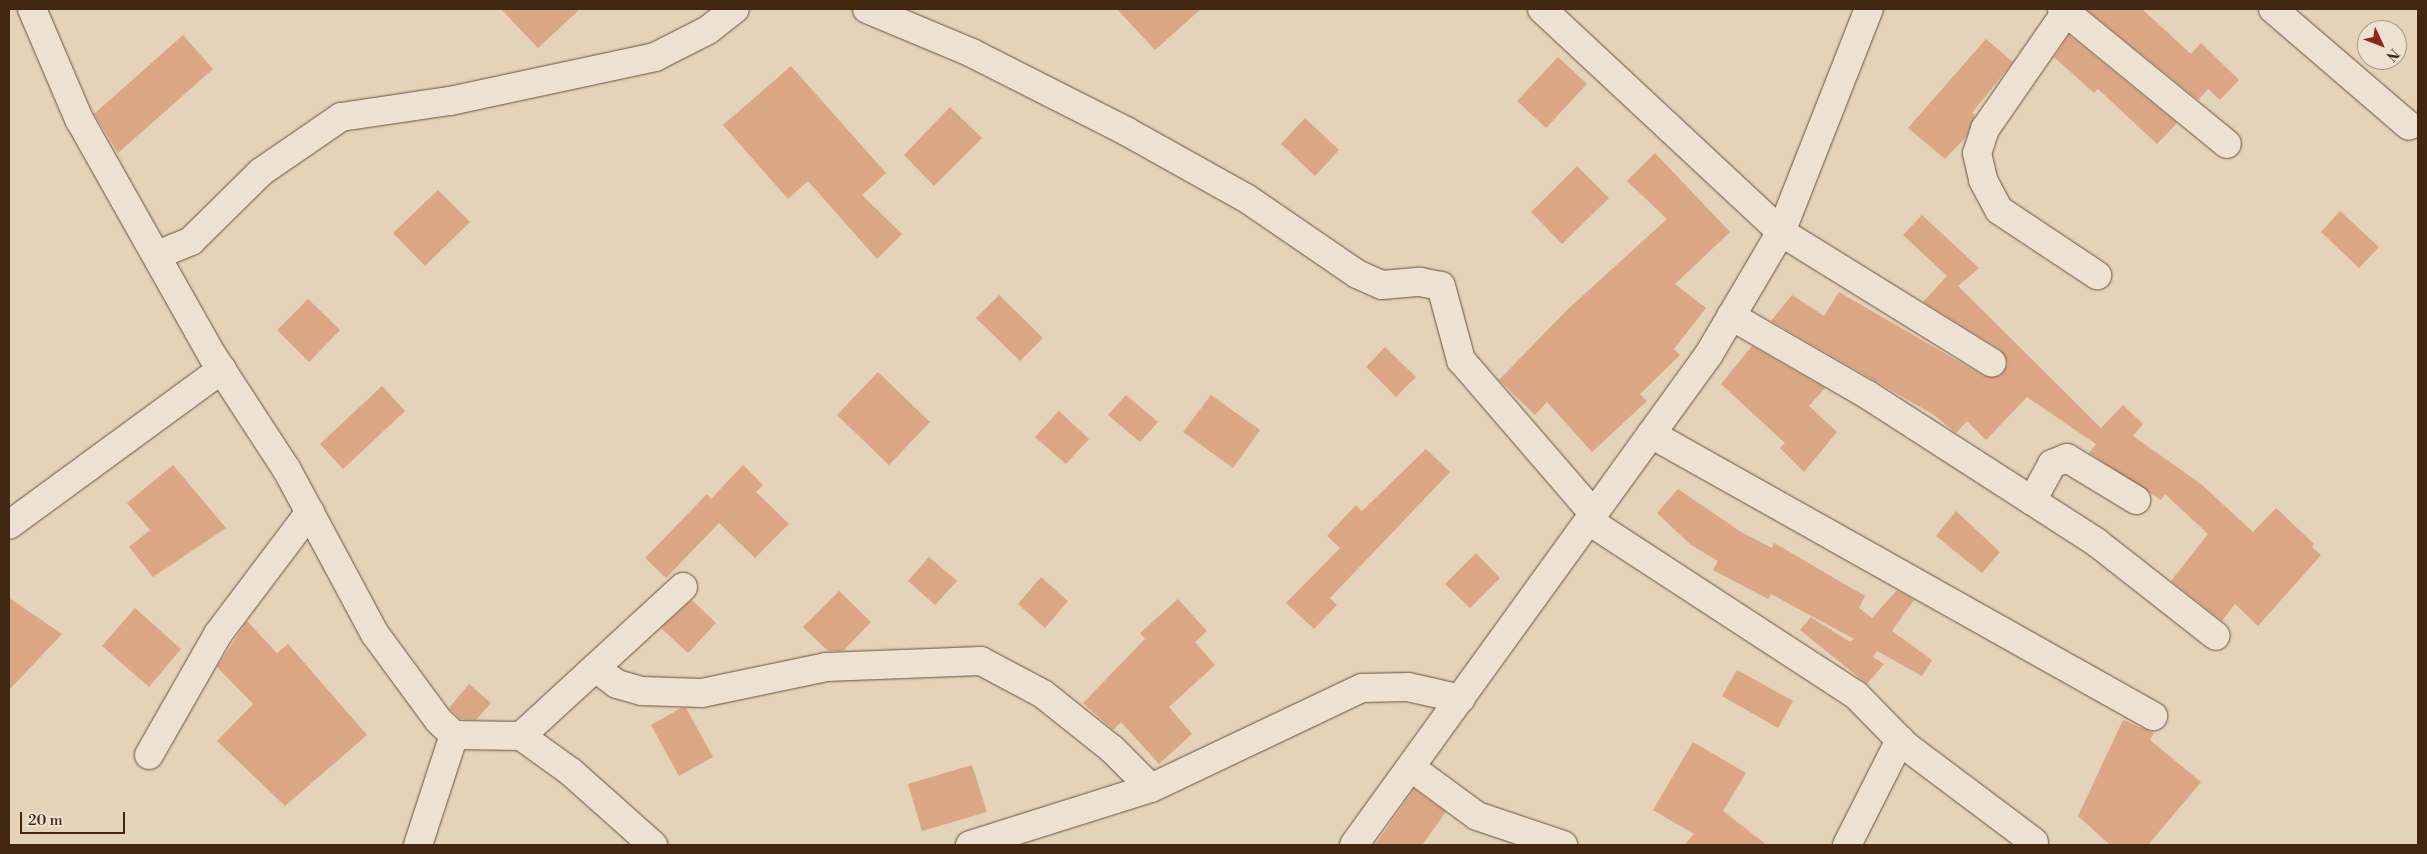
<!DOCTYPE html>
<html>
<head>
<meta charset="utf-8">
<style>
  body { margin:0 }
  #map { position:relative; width:2427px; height:854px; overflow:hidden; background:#e4d2b9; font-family:"Libre Bodoni",serif }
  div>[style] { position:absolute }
  .building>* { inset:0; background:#dba683 }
  .roads { filter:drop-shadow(0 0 1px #6a513b) drop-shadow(0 0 1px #6a513b) }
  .street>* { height:28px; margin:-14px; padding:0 14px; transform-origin:14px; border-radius:14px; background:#ede2d2 }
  span { translate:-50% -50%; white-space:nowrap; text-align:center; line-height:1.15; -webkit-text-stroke:4.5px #ede2d2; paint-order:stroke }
  .frame { position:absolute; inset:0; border:10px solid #412611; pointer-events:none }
  .north { position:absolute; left:2357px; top:20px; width:50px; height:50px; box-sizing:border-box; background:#ede2d2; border:1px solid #a89785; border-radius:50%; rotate:133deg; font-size:14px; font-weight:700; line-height:20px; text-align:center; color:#412611 }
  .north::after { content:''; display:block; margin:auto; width:18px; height:22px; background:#8f2418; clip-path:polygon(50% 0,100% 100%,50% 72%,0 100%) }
  .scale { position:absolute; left:20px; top:812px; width:105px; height:22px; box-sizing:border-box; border:2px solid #412611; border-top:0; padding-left:6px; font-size:15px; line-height:18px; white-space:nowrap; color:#412611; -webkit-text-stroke:4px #ede2d2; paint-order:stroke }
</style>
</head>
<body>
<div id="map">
  <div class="building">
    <div style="clip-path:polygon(501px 9px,580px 9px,538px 48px)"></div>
    <div style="clip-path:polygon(1117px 9px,1201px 9px,1155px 50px)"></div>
    <div style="clip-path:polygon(2086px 9px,2142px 9px,2191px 54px,2201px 43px,2239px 80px,2220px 100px,2208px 89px,2198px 100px)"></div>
    <div style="clip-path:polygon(183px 35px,213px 69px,118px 153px,94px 114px)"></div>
    <div style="clip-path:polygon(2069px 35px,2177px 123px,2157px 144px,2098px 89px,2094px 93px,2054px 57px)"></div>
    <div style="clip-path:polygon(1986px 39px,2013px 62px,1972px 113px,1975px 115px,1966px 137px,1945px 159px,1908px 128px)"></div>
    <div style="clip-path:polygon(1558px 57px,1587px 84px,1546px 128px,1517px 101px)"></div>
    <div style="clip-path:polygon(791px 66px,886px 173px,862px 195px,902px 234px,877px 259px,808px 181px,788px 199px,723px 125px)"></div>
    <div style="clip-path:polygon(950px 107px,982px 138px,934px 186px,904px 155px)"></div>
    <div style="clip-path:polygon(1305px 118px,1339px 150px,1315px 176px,1281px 144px)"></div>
    <div style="clip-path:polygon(1655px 153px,1730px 232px,1675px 284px,1706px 308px,1674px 349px,1680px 355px,1640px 394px,1647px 401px,1592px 452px,1547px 402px,1535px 415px,1499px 380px,1567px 310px,1667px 219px,1627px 181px)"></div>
    <div style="clip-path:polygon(1577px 166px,1609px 198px,1562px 244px,1531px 212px)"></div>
    <div style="clip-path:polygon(438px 190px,470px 222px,425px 266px,393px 233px)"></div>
    <div style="clip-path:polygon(2340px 211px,2379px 247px,2359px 268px,2321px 232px)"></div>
    <div style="clip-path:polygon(1922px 215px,1979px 268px,1958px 286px,2101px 428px,2123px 405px,2143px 424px,2133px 436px,2201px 484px,2253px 532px,2276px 508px,2314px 544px,2312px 547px,2321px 555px,2258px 626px,2235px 604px,2222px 621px,2171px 581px,2208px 534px,2165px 494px,2161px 500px,2089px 453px,2096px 444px,2027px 397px,1986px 440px,1967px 421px,1956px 433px,1934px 415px,1771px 321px,1792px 295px,1824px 316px,1839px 292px,1984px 376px,2000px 376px,2008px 364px,2001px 350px,1923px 302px,1947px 276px,1903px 235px)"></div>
    <div style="clip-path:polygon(999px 295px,1043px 338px,1020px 361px,976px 318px)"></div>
    <div style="clip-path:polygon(308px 299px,340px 330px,309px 362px,277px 330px)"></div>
    <div style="clip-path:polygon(1752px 346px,1825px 388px,1809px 406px,1837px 432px,1804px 472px,1780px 448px,1785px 443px,1721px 384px)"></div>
    <div style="clip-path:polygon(1385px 347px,1416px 377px,1396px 397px,1366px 367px)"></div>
    <div style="clip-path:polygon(878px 372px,930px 422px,889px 465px,837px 415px)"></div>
    <div style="clip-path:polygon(382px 386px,405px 411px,343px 469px,320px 444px)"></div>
    <div style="clip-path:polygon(1126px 395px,1158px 422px,1140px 442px,1108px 415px)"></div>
    <div style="clip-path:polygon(1211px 395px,1260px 430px,1233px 468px,1183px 432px)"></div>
    <div style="clip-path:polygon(1059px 411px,1089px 439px,1066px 464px,1035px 437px)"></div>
    <div style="clip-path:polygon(1426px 449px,1450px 472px,1330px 598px,1337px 605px,1314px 629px,1286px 603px,1340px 548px,1327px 536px,1356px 505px,1362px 511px)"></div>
    <div style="clip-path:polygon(173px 465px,226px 528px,153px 577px,129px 547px,150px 530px,127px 503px)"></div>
    <div style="clip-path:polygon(743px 465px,763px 485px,756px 492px,789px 524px,755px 558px,719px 523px,666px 578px,645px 558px,707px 494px,711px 499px)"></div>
    <div style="clip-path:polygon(1678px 489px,1741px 532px,1772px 548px,1774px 543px,1865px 596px,1859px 608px,1872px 618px,1897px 590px,1914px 600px,1892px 631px,1932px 660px,1922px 676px,1877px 651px,1873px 657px,1884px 664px,1867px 684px,1800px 630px,1811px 617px,1850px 642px,1854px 639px,1771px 594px,1768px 599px,1713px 570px,1718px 561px,1691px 545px,1657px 513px)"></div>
    <div style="clip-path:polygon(1956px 511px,2000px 552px,1982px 573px,1936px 536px)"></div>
    <div style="clip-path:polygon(1476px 553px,1500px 578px,1470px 608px,1445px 584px)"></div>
    <div style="clip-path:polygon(929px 557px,957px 581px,935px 605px,908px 581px)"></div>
    <div style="clip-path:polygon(1041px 577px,1068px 601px,1045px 628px,1018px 604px)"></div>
    <div style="clip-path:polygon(839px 591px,871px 622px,843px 651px,828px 651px,803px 627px)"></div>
    <div style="clip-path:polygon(9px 598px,62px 634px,9px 690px)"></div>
    <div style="clip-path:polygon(1178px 599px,1207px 631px,1195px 642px,1215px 665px,1169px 707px,1192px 734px,1159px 764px,1121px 722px,1113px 730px,1083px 703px,1145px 639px,1140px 633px)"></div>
    <div style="clip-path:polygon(692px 600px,716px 623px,688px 653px,661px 628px)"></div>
    <div style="clip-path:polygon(135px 608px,181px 649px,149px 687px,102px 646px)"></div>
    <div style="clip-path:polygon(247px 621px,277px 653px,288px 644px,367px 735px,285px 806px,217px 741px,253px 704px,217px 667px)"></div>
    <div style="clip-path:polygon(1737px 670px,1793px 701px,1778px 728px,1722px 696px)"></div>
    <div style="clip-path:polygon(469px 684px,491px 703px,476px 720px,460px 719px,449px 708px)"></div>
    <div style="clip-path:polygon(681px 708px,686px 708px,713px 757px,679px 776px,651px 725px)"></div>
    <div style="clip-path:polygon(2123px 720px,2154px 733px,2150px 740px,2201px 782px,2148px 845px,2110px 845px,2078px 816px)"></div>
    <div style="clip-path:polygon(1693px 742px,1746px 773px,1723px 811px,1767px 845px,1684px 845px,1694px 834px,1653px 810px)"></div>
    <div style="clip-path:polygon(972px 765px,987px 812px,922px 831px,908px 784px)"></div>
    <div style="clip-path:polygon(1414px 789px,1446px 812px,1422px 845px,1375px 845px)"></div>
  </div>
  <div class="roads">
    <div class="street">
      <div style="left:32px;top:9px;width:120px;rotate:66.9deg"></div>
      <div style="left:79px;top:119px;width:271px;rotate:60.6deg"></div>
      <div style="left:212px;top:355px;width:137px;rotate:56.9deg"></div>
      <div style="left:287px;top:470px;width:186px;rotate:61.8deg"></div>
      <div style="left:375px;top:634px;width:108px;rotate:53.7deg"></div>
      <div style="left:439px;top:721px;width:21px;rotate:43deg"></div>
      <div style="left:454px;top:735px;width:67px;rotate:0.9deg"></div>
      <div style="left:521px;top:736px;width:220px;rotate:-42.6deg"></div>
      <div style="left:867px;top:9px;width:114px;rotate:22.7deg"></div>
      <div style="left:972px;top:53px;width:173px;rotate:26.9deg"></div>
      <div style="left:1126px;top:131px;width:137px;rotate:29.2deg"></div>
      <div style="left:1246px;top:198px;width:135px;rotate:34.4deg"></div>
      <div style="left:1357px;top:274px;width:27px;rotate:24deg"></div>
      <div style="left:1382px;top:285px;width:38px;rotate:-5deg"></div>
      <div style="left:1420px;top:282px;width:21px;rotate:11deg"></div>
      <div style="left:1441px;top:286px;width:77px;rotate:74.9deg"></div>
      <div style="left:1461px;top:360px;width:203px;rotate:49.2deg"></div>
      <div style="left:1542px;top:9px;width:327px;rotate:43deg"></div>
      <div style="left:1781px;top:232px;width:248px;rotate:31.8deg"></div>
      <div style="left:2062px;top:9px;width:213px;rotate:39.3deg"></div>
      <div style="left:2273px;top:9px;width:179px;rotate:40.7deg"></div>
      <div style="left:2066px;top:12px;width:142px;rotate:124.7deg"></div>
      <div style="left:1985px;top:129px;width:25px;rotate:108deg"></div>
      <div style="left:1977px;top:153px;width:28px;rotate:77deg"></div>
      <div style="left:1983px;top:180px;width:34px;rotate:62deg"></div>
      <div style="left:1999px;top:210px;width:118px;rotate:33.6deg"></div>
      <div style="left:157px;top:255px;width:37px;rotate:-22deg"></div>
      <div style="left:191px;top:241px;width:98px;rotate:-44.6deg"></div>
      <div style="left:261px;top:172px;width:97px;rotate:-34.5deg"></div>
      <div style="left:341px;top:117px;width:110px;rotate:-8.4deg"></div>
      <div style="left:450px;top:101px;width:210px;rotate:-12.1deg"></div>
      <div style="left:655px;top:57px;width:59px;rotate:-27deg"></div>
      <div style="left:708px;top:30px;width:34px;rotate:-38deg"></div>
      <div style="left:1731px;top:316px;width:158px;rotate:30deg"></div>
      <div style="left:1868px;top:395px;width:271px;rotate:32.8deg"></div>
      <div style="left:2096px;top:542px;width:152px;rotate:38.1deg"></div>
      <div style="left:1651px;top:434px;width:576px;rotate:29.33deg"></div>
      <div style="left:2032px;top:501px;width:42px;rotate:-61.6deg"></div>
      <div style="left:2052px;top:464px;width:16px;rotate:-22deg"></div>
      <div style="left:2067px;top:458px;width:81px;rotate:31.3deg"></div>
      <div style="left:1589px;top:521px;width:319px;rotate:33.1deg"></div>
      <div style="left:1856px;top:695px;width:71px;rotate:45.6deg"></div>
      <div style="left:1906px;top:746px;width:160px;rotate:36.9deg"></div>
      <div style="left:9px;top:525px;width:264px;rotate:-36.2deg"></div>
      <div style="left:595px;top:668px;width:27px;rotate:36deg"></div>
      <div style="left:617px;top:684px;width:25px;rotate:16deg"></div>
      <div style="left:641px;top:691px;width:61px;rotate:1.9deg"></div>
      <div style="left:702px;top:693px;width:127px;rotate:-11.8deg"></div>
      <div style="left:826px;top:667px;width:155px;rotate:-2.2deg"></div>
      <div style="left:981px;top:661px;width:70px;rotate:28deg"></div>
      <div style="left:1043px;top:694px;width:88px;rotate:38.6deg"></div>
      <div style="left:1112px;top:749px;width:55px;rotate:45deg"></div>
      <div style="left:521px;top:736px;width:62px;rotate:35.8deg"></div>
      <div style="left:571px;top:772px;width:110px;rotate:41.7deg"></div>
      <div style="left:149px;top:755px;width:139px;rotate:-60.3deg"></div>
      <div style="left:218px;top:634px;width:153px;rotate:-53deg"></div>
      <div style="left:1413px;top:769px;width:79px;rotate:36.3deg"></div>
      <div style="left:1477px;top:816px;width:91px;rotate:18.6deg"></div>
      <div style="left:418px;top:845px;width:116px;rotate:-71.9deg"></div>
      <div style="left:970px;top:845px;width:190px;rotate:-17.5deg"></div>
      <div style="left:1151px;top:788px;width:233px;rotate:-25.4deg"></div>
      <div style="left:1362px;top:688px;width:46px;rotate:-1.2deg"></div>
      <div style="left:1408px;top:687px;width:54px;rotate:12.8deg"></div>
      <div style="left:1354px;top:845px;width:606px;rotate:-54.13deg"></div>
      <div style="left:1709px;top:354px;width:142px;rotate:-59.5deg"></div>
      <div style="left:1781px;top:232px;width:240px;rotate:-68.5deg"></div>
      <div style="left:1847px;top:845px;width:118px;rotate:-63.2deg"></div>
    </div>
  </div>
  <div class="frame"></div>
  <div class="north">N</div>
  <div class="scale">20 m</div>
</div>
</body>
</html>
